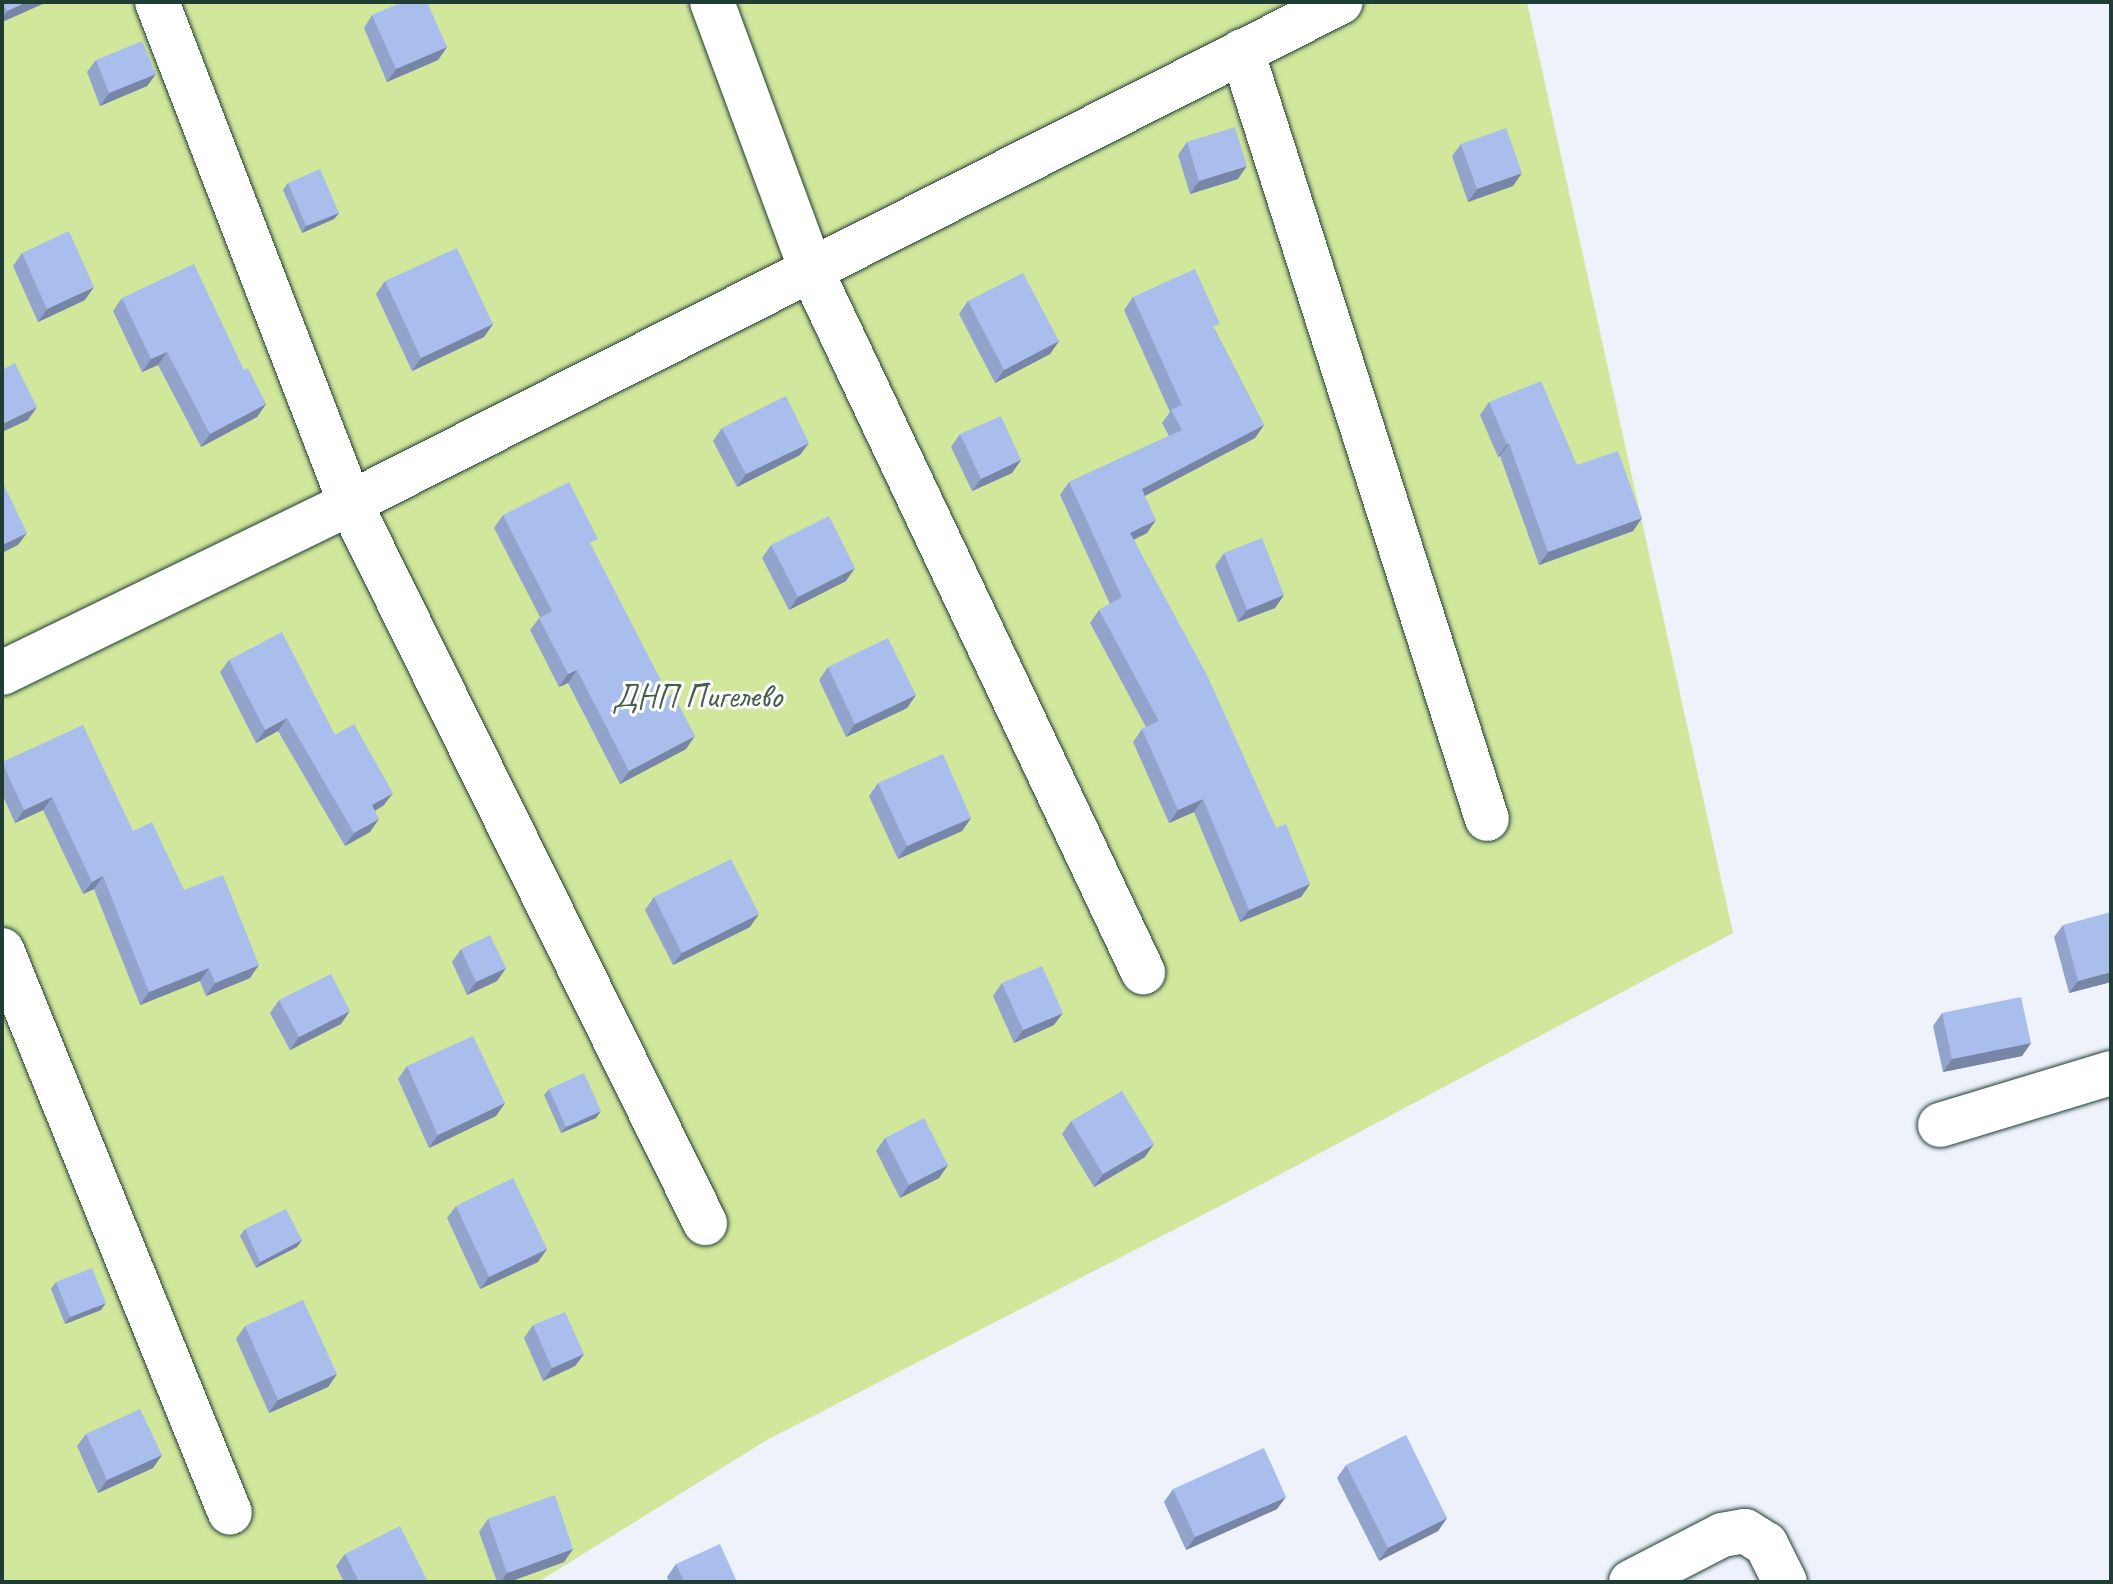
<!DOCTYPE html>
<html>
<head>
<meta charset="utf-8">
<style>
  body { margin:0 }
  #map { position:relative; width:2113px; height:1584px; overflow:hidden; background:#eef2fb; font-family:Caveat,sans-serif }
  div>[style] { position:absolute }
  .green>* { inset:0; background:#d1e79c }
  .roads { filter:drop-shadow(0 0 2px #1f3d34) drop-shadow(0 0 2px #1f3d34) }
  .minor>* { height:44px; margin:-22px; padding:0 22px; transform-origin:22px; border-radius:22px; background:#fff }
  .wall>* { inset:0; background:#92a3cc }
  .shaded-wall>* { inset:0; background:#7785a6 }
  .building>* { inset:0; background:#aabeed }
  span { translate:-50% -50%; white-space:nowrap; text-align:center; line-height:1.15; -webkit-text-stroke:6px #fff; paint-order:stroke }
  .park-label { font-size:34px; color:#435f49 }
  .frame { position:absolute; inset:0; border:4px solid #1f3d34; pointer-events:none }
</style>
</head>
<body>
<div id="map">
  <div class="green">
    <div style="clip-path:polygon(2px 2px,1527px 2px,1733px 933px,1247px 1192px,767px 1440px,538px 1582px,2px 1582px)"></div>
  </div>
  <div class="roads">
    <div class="minor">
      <div style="left:157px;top:2px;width:537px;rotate:68.93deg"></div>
      <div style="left:350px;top:503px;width:803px;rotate:63.75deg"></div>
      <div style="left:712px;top:2px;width:286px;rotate:69.7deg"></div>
      <div style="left:811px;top:270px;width:777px;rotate:64.69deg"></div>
      <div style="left:1242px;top:51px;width:806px;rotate:72.31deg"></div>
      <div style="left:2px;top:673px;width:387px;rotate:-26deg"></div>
      <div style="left:350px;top:503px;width:1110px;rotate:-26.82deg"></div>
      <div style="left:2px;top:950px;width:607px;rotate:67.95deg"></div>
      <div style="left:1940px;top:1125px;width:179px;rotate:-16.9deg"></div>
      <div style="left:1631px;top:1582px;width:102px;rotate:-27.3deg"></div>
      <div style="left:1722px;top:1535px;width:23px;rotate:-10deg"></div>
      <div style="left:1745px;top:1531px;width:25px;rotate:32deg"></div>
      <div style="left:1766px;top:1544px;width:42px;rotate:63.4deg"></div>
    </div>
  </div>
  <div class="wall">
    <div style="clip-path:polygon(2px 2px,47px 2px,2px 22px)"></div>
    <div style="clip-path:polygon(372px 15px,447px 47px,438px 60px,387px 82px,364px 28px)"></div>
    <div style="clip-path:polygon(96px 60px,156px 74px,147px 86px,100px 106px,87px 72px)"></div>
    <div style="clip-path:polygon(1187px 142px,1238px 179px,1190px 194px,1178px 155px)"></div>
    <div style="clip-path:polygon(1461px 144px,1513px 186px,1468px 202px,1452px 156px)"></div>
    <div style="clip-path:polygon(288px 183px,339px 213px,334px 219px,302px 233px,283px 190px)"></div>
    <div style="clip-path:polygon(22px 253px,85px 300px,38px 322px,13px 266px)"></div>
    <div style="clip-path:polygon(385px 281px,493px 324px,484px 337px,412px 371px,376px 294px)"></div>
    <div style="clip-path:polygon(1133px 297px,1215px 330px,1264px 425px,1255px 438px,1145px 496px,1147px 533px,1134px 540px,1276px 828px,1310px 884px,1301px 897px,1240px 922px,1194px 812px,1169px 823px,1133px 742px,1142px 729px,1146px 727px,1090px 623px,1099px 610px,1110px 604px,1060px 495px,1069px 482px,1169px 436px,1162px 423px,1170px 412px,1124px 310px)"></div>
    <div style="clip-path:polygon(122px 298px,244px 370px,266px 404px,257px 417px,201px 447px,158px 365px,142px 372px,113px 311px)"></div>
    <div style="clip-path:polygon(968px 301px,1059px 341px,1050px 354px,995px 383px,959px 314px)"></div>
    <div style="clip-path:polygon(1489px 402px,1577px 465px,1642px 518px,1633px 531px,1539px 565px,1500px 456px,1498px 457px,1480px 415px)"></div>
    <div style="clip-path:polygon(722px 428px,800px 455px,737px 487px,713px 441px)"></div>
    <div style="clip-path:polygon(960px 434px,1021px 460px,1012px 473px,972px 491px,951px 447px)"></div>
    <div style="clip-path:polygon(503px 515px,592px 548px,686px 749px,620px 784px,568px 683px,559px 687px,530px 630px,540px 617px,494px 528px)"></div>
    <div style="clip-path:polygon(771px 545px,846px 581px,789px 610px,762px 558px)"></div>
    <div style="clip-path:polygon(1224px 553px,1284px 595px,1275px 608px,1238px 622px,1215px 566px)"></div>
    <div style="clip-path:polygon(229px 660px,335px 735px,384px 805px,375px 811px,370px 832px,345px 846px,278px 731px,256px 743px,220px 672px)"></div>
    <div style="clip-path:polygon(828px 667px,916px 695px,907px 708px,846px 737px,819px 680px)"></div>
    <div style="clip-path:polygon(2px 762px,133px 831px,184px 890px,250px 978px,206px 996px,200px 981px,140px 1005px,94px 889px,83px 894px,43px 810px,15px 823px,2px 794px)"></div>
    <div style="clip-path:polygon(878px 783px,971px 818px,962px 831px,898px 859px,869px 796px)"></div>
    <div style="clip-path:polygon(654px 897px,750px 927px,673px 965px,645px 910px)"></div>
    <div style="clip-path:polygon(2063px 925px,2111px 982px,2069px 993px,2054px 937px)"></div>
    <div style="clip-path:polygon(461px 949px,506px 968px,497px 981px,467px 995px,452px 962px)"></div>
    <div style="clip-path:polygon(1002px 983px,1054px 1025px,1014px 1043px,993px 996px)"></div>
    <div style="clip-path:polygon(279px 1000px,341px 1024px,290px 1050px,270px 1013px)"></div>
    <div style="clip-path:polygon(1942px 1013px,2031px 1043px,2022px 1056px,1943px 1072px,1933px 1026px)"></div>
    <div style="clip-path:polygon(407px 1066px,505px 1103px,496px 1116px,429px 1148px,398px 1079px)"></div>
    <div style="clip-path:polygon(549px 1089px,596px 1118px,561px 1133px,544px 1095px)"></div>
    <div style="clip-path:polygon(1071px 1121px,1145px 1157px,1094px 1187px,1062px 1134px)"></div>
    <div style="clip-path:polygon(885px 1138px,948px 1165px,939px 1178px,900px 1198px,876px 1151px)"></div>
    <div style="clip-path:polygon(456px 1206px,547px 1249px,538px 1262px,480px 1289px,447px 1218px)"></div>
    <div style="clip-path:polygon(245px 1229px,302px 1240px,297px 1247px,256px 1268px,240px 1236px)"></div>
    <div style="clip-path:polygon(56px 1282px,101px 1310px,65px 1324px,51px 1289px)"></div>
    <div style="clip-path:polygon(533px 1325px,584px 1354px,575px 1366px,543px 1381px,524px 1338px)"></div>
    <div style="clip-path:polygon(245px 1326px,337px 1374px,328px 1387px,269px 1413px,236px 1339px)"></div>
    <div style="clip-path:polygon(86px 1434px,162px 1455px,153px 1468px,98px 1493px,77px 1446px)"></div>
    <div style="clip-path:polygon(1346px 1465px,1447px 1518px,1438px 1531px,1379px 1561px,1337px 1478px)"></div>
    <div style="clip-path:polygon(1173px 1489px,1277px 1509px,1186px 1550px,1164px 1502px)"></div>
    <div style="clip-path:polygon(488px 1519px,573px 1549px,564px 1562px,509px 1582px,497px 1582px,479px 1532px)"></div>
    <div style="clip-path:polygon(345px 1554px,428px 1582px,344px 1582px,336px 1566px)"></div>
    <div style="clip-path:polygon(676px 1564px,737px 1582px,669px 1582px,667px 1577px)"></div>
  </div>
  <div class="shaded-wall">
    <div style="clip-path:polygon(27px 2px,47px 2px,2px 22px,2px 18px,7px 11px)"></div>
    <div style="clip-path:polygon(447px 47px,438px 60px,387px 82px,396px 69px)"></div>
    <div style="clip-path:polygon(156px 74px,147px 86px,100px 106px,109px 93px)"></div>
    <div style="clip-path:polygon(1247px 166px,1238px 179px,1190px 194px,1199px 181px)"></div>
    <div style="clip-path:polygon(1522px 173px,1513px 186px,1468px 202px,1477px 189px)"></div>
    <div style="clip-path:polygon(339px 213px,334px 219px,302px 233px,306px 226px)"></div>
    <div style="clip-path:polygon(94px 287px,85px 300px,38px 322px,47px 309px)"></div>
    <div style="clip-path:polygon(493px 324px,484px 337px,412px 371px,421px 358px)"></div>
    <div style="clip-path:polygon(1059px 341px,1050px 354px,995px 383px,1004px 370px)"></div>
    <div style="clip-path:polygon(167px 352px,158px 365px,142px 372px,151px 359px)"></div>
    <div style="clip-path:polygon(266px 404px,257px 417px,201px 447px,210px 434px)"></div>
    <div style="clip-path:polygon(37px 407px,28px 420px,2px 432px,2px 424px)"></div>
    <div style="clip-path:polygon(1264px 425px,1255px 438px,1133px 502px,1142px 489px)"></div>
    <div style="clip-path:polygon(809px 443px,800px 455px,737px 487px,746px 474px)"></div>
    <div style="clip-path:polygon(1509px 443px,1500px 456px,1498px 457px,1507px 444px)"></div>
    <div style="clip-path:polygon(1021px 460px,1012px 473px,972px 491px,981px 479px)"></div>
    <div style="clip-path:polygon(1642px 518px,1633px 531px,1539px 565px,1548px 552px)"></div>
    <div style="clip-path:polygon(1156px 520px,1147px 533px,1121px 545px,1130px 533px)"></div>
    <div style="clip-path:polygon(27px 533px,18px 545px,2px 553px,2px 545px)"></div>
    <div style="clip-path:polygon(855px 568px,846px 581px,789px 610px,798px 597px)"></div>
    <div style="clip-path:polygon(1284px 595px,1275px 608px,1238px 622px,1247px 610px)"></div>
    <div style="clip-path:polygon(577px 670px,568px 683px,559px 687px,568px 674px)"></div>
    <div style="clip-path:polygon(916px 695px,907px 708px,846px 737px,855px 724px)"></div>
    <div style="clip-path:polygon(287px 718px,278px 731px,256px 743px,265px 730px)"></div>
    <div style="clip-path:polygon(695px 736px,686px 749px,620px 784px,629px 771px)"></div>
    <div style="clip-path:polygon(393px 793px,384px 805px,363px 818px,372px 805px)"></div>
    <div style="clip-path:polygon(52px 797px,43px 810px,15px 823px,24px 810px)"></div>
    <div style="clip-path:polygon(1203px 799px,1194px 812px,1169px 823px,1178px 810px)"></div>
    <div style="clip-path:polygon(971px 818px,962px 831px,898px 859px,907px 846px)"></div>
    <div style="clip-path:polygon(379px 819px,370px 832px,345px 846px,354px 833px)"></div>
    <div style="clip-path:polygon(103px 876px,94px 889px,83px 894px,92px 882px)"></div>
    <div style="clip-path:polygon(1310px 884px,1301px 897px,1240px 922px,1249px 910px)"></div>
    <div style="clip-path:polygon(759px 914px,750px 927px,673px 965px,682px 953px)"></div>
    <div style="clip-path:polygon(259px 965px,250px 978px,206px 996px,215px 983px)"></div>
    <div style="clip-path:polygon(209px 968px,200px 981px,140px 1005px,149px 992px)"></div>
    <div style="clip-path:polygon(506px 968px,497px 981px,467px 995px,476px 982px)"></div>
    <div style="clip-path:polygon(2111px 972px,2111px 982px,2069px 993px,2078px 981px)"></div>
    <div style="clip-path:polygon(350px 1011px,341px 1024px,290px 1050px,299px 1037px)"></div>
    <div style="clip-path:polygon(1063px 1013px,1054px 1025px,1014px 1043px,1023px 1030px)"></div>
    <div style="clip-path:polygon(2031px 1043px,2022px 1056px,1943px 1072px,1952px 1059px)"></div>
    <div style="clip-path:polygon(505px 1103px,496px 1116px,429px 1148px,438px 1135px)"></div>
    <div style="clip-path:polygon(601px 1111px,596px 1118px,561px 1133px,566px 1127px)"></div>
    <div style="clip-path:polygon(1154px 1144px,1145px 1157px,1094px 1187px,1103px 1174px)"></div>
    <div style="clip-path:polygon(948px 1165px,939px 1178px,900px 1198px,909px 1185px)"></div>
    <div style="clip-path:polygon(302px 1240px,297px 1247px,256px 1268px,260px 1262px)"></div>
    <div style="clip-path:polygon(547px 1249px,538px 1262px,480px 1289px,489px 1277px)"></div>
    <div style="clip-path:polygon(106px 1303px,101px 1310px,65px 1324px,70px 1317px)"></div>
    <div style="clip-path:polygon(584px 1354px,575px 1366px,543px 1381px,552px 1368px)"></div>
    <div style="clip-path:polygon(337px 1374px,328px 1387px,269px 1413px,278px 1400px)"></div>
    <div style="clip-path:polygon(162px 1455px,153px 1468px,98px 1493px,107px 1480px)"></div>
    <div style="clip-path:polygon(1286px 1497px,1277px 1509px,1186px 1550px,1195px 1537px)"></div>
    <div style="clip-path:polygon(1447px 1518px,1438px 1531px,1379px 1561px,1388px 1548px)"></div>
    <div style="clip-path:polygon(573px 1549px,564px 1562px,509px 1582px,501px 1582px,507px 1573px)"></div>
  </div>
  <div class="building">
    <div style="clip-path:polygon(3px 2px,27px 2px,7px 11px)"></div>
    <div style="clip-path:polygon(403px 2px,427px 2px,447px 47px,396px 69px,372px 15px)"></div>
    <div style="clip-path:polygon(142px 41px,156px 74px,109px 93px,96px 60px)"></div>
    <div style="clip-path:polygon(1235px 127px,1247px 166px,1199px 181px,1187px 142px)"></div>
    <div style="clip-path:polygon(1506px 128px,1522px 173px,1477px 189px,1461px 144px)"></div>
    <div style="clip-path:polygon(320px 169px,339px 213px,306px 226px,288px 183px)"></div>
    <div style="clip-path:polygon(69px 231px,94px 287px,47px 309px,22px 253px)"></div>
    <div style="clip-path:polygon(457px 248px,493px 324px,421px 358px,385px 281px)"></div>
    <div style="clip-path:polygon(194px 264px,244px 370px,248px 368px,266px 404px,210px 434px,167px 352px,151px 359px,122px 298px)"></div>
    <div style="clip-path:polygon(1195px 269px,1220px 324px,1213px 327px,1264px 425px,1142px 489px,1156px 520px,1130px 533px,1207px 675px,1276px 828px,1286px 824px,1310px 884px,1249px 910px,1203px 799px,1178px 810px,1142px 729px,1159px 721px,1099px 610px,1122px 597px,1069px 482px,1182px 430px,1171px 410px,1182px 405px,1133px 297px)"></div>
    <div style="clip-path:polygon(1023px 273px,1059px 341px,1004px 370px,968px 301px)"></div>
    <div style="clip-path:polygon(15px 363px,37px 407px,2px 424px,2px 370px)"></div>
    <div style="clip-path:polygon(1541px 381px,1577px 465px,1618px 451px,1642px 518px,1548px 552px,1509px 443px,1507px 444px,1489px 402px)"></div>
    <div style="clip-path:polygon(786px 396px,809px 443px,746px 474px,722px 428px)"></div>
    <div style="clip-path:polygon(1001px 416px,1021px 460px,981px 479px,960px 434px)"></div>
    <div style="clip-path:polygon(569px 482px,598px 539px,590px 543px,669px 696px,673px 694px,695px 736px,629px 771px,577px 670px,568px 674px,539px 618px,552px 611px,503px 515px)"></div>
    <div style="clip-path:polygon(4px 485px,27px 533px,2px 545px,2px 486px)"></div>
    <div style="clip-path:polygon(829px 516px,855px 568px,798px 597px,771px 545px)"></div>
    <div style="clip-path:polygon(1262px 538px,1284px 595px,1247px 610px,1224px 553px)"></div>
    <div style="clip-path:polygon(282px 632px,335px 735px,354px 724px,393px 793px,372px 805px,379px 819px,354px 833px,287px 718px,265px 730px,229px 660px)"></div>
    <div style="clip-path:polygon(888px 638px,916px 695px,855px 724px,828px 667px)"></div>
    <div style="clip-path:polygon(83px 725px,133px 831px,152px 822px,184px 890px,223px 875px,259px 965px,215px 983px,209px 968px,149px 992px,103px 876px,92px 882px,52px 797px,24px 810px,2px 762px)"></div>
    <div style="clip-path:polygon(943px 754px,971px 818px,907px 846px,878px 783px)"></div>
    <div style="clip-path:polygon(731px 859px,759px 914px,682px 953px,654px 897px)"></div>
    <div style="clip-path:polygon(2111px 912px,2111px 972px,2078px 981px,2063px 925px)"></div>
    <div style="clip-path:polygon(490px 935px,506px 968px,476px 982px,461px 949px)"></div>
    <div style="clip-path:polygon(1042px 966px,1063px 1013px,1023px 1030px,1002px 983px)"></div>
    <div style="clip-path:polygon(331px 974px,350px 1011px,299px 1037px,279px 1000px)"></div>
    <div style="clip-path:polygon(2021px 997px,2031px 1043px,1952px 1059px,1942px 1013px)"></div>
    <div style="clip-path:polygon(473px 1036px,505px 1103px,438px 1135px,407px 1066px)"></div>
    <div style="clip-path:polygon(584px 1073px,601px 1111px,566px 1127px,549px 1089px)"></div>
    <div style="clip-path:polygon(1122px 1091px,1154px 1144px,1103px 1174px,1071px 1121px)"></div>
    <div style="clip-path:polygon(924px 1118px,948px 1165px,909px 1185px,885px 1138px)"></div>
    <div style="clip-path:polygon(513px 1178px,547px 1249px,489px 1277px,456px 1206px)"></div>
    <div style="clip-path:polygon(286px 1209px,302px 1240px,260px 1262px,245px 1229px)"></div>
    <div style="clip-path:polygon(92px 1268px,106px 1303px,70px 1317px,56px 1282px)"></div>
    <div style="clip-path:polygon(303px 1300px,337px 1374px,278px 1400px,245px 1326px)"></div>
    <div style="clip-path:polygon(565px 1312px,584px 1354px,552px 1368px,533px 1325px)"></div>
    <div style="clip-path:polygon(140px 1409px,162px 1455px,107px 1480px,86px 1434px)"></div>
    <div style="clip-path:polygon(1406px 1435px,1447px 1518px,1388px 1548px,1346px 1465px)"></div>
    <div style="clip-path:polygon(1264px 1448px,1286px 1497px,1195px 1537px,1173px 1489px)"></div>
    <div style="clip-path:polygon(555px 1495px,573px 1549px,507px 1573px,488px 1519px)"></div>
    <div style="clip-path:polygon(400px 1526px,428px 1582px,359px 1582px,345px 1554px)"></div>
    <div style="clip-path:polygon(720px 1544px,737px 1582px,684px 1582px,676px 1564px)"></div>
  </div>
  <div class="park-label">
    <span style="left:697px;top:696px">ДНП Пигелево</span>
  </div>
  <div class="frame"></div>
</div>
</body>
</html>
